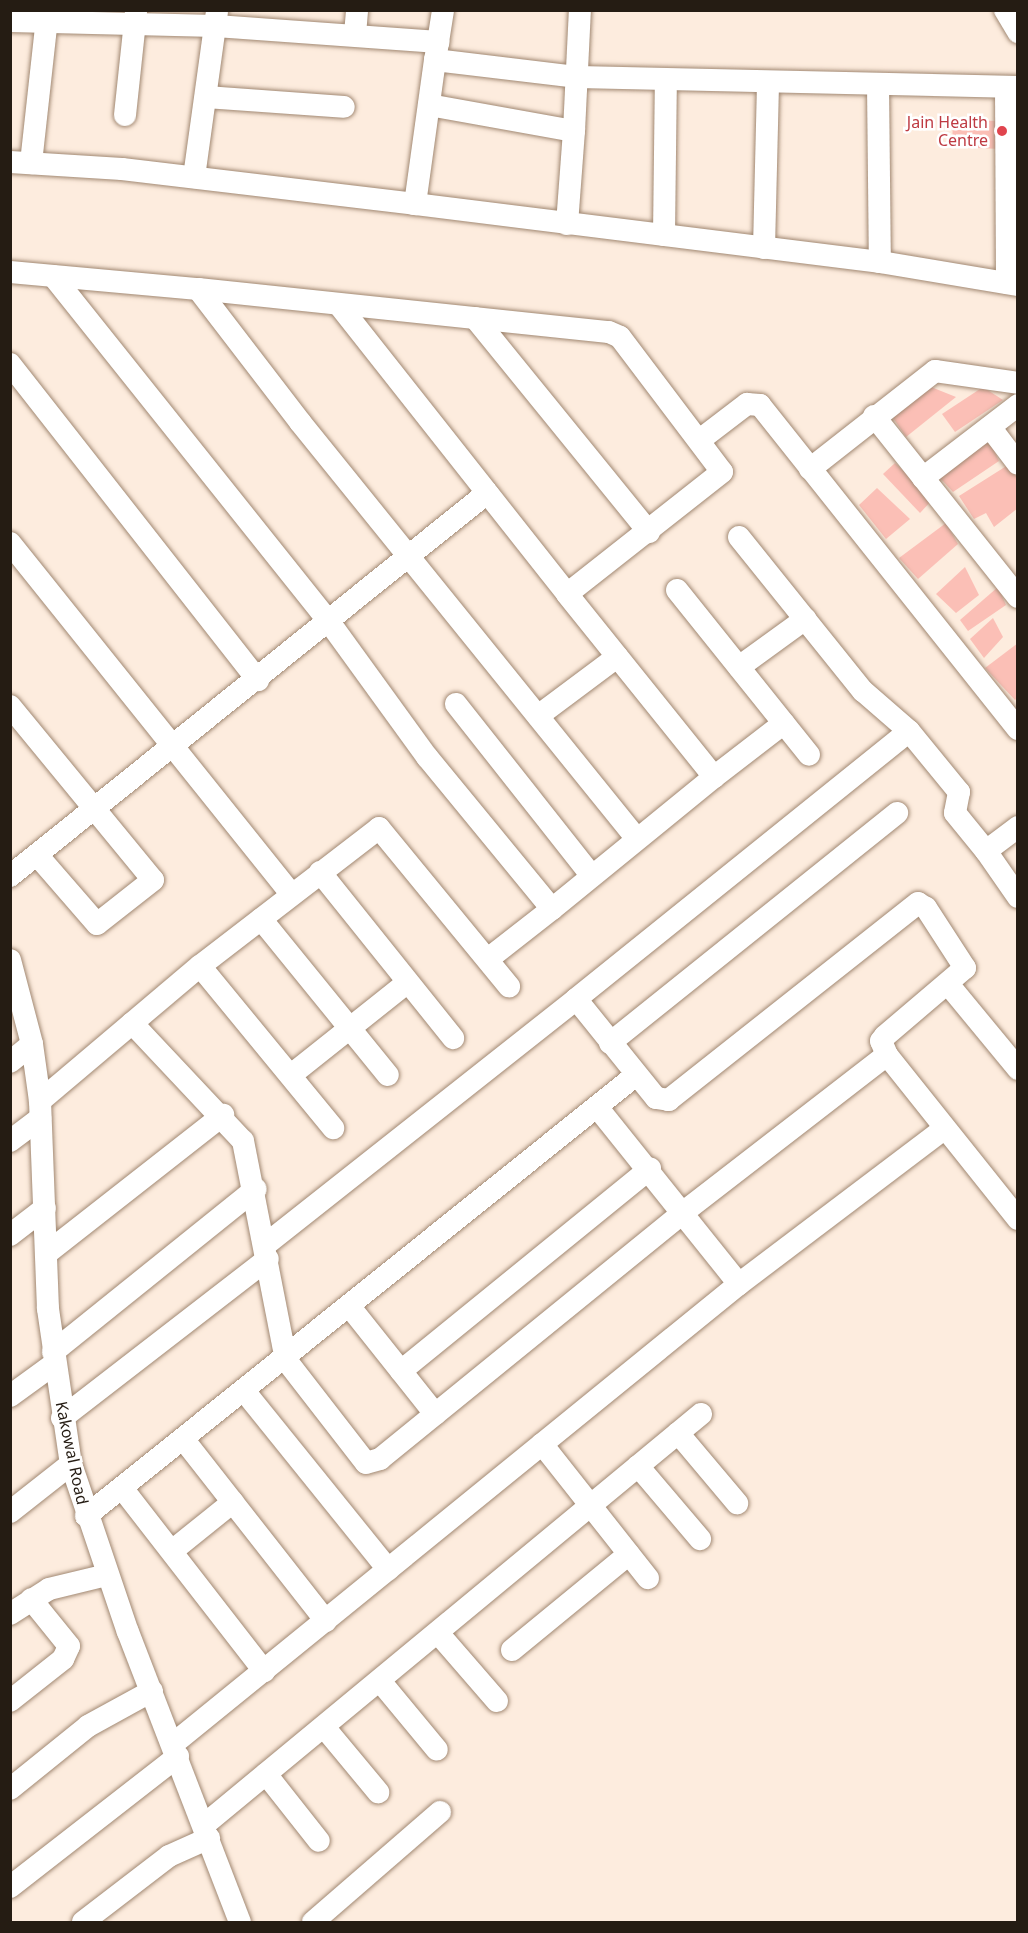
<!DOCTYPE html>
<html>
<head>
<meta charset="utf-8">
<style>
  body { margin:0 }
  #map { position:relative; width:1028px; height:1933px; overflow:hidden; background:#fdecde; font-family:"Noto Sans",sans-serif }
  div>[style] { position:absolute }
  .building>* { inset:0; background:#fbbfb6 }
  .roads { filter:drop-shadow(0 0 2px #a18872) drop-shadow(0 0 2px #a18872) }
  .minor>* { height:22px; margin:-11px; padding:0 11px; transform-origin:11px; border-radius:11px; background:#fff }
  .dots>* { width:16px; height:16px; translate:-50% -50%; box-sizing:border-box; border:3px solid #fff; border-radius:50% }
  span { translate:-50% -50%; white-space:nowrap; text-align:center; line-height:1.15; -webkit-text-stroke:5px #fff; paint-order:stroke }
  .health-label { font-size:16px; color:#be3a42 }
  .right { translate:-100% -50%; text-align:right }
  .street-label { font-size:16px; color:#251c13 }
  .frame { position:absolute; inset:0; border:12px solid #251c13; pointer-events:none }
</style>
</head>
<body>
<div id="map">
  <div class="building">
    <div style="clip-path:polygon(953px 120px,1002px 121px,1001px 149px,952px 147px)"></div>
    <div style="clip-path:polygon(926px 385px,956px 397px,906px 437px,889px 412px)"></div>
    <div style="clip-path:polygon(983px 387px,1003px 400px,955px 432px,942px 414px)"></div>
    <div style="clip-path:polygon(988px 438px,999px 461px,953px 492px,939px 477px)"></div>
    <div style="clip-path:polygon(895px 463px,933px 499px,920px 513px,883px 474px)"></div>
    <div style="clip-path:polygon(1008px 465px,1018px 479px,1018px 508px,994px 527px,986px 513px,974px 519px,959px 496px)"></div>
    <div style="clip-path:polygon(877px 488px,910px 519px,886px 539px,859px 505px)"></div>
    <div style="clip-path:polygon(946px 523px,958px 544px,918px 579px,899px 558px)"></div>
    <div style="clip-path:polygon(965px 567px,979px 595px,956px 613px,936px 594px)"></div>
    <div style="clip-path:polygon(998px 587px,1006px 605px,968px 631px,960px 620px)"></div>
    <div style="clip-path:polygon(993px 618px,1003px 637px,984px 658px,970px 639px)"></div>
    <div style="clip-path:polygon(1018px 643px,1018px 697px,1015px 700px,985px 668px)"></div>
  </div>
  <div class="roads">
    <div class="minor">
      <div style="left:1005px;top:10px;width:26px;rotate:59deg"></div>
      <div style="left:10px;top:21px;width:206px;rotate:1.4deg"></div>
      <div style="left:216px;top:26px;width:223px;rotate:4.1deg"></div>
      <div style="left:438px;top:42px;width:18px;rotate:99deg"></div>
      <div style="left:435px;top:60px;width:144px;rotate:6.8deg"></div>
      <div style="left:578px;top:77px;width:440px;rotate:1.3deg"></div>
      <div style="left:355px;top:34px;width:24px;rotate:-85deg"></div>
      <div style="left:438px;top:42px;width:32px;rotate:-81deg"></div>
      <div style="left:878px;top:84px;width:178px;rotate:89.4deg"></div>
      <div style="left:1006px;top:87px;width:196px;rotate:89.7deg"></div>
      <div style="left:206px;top:97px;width:138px;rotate:4.1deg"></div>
      <div style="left:429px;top:105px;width:147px;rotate:10.2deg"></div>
      <div style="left:574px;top:131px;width:121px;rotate:-87.2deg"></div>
      <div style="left:125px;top:115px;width:104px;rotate:-83.9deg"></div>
      <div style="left:10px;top:162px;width:112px;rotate:3.6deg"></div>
      <div style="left:122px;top:169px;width:295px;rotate:6.8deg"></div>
      <div style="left:415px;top:204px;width:469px;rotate:7.1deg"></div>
      <div style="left:880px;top:262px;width:140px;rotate:9.5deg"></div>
      <div style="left:31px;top:163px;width:154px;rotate:-83.7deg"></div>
      <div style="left:194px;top:177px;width:167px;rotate:-82.1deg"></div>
      <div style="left:415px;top:204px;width:145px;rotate:-82.1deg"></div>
      <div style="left:567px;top:224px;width:93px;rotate:-85.7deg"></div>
      <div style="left:664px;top:235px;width:155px;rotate:-89.3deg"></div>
      <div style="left:764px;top:248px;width:166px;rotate:-88.6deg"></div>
      <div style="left:10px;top:272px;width:189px;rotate:5.2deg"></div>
      <div style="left:198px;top:289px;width:413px;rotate:6deg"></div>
      <div style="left:609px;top:332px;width:12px;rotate:24deg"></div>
      <div style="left:620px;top:337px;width:169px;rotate:52.9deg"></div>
      <div style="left:722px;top:472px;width:197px;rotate:141.8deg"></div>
      <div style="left:567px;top:594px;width:235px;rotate:51.2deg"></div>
      <div style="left:714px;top:777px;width:209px;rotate:140.8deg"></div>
      <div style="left:552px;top:909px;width:197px;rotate:-129.4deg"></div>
      <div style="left:427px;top:757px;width:165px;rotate:-125.9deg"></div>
      <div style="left:330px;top:623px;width:444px;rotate:-128.6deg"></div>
      <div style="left:198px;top:289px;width:168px;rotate:52.5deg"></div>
      <div style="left:300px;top:422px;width:536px;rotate:51.06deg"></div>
      <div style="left:339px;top:305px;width:368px;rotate:51.7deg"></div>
      <div style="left:475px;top:318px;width:276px;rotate:50.9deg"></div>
      <div style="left:10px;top:364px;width:402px;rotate:51.9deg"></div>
      <div style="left:874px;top:416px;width:231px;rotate:51.5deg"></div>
      <div style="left:990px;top:427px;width:46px;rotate:52.9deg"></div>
      <div style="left:701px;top:439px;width:58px;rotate:-37.3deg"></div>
      <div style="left:747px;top:404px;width:13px;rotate:4deg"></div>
      <div style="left:760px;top:405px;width:414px;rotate:51.5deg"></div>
      <div style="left:810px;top:469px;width:159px;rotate:-38.1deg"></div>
      <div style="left:935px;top:371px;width:84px;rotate:8.2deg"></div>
      <div style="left:923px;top:478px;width:120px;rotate:-37.5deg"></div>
      <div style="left:739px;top:537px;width:198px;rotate:51.2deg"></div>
      <div style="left:863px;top:691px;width:61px;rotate:41deg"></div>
      <div style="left:909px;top:731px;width:79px;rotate:50.7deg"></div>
      <div style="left:959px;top:792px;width:21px;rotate:101deg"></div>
      <div style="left:955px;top:813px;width:49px;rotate:50.8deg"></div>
      <div style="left:986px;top:851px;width:40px;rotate:-37deg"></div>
      <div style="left:10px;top:543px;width:450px;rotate:51.3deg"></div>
      <div style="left:677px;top:590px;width:211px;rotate:51.3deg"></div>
      <div style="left:739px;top:667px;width:82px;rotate:-36deg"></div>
      <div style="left:456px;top:704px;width:219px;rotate:51.7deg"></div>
      <div style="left:10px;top:706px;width:225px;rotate:50.6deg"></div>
      <div style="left:153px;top:880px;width:71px;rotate:141.8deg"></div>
      <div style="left:97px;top:924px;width:91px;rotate:-131deg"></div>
      <div style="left:538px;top:716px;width:99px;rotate:-36.8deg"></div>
      <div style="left:714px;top:777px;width:88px;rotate:-37.6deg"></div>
      <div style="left:986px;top:851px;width:56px;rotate:55.2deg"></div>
      <div style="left:320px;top:872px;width:213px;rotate:51.3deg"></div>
      <div style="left:10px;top:876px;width:612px;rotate:-38.76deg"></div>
      <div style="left:261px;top:919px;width:201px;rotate:50.9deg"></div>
      <div style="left:488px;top:959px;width:81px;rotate:-38deg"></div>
      <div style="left:10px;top:960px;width:87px;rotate:75.3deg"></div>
      <div style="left:32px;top:1044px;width:58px;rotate:82deg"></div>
      <div style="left:40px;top:1101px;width:208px;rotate:87.8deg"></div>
      <div style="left:48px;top:1309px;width:157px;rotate:81.6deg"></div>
      <div style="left:71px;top:1464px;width:177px;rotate:71.3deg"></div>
      <div style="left:128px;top:1632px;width:311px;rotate:68.9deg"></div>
      <div style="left:200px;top:966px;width:210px;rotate:50.6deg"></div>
      <div style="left:948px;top:984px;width:110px;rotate:50.5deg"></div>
      <div style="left:132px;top:1023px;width:162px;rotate:46.8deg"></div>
      <div style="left:243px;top:1141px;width:223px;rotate:78.9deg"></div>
      <div style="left:286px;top:1360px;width:130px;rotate:52.2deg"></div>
      <div style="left:366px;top:1463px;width:15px;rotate:-16deg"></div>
      <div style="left:380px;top:1459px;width:393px;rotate:-39.1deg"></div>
      <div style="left:685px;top:1211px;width:255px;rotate:-37.7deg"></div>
      <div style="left:887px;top:1055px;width:210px;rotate:51.4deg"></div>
      <div style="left:610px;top:1043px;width:368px;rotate:-38.7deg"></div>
      <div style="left:887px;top:1055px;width:15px;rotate:-113deg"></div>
      <div style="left:881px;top:1041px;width:6px;rotate:-51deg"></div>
      <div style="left:885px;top:1036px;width:105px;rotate:-40.4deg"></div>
      <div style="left:965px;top:968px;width:72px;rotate:-123deg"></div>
      <div style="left:926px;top:908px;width:9px;rotate:-148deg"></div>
      <div style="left:918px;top:903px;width:318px;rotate:141.7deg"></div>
      <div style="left:669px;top:1100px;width:13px;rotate:-171deg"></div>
      <div style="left:656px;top:1098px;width:127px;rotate:-128.9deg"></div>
      <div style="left:576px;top:999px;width:427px;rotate:-38.8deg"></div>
      <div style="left:10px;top:1062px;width:28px;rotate:-39deg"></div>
      <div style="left:291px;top:1075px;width:149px;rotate:-38.5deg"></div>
      <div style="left:40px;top:1101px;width:209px;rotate:-40.2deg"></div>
      <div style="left:200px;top:966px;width:226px;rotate:-37.6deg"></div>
      <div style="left:379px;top:828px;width:205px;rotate:50.6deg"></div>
      <div style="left:597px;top:1107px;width:227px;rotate:51.3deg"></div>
      <div style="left:10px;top:1141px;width:38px;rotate:-37deg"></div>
      <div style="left:10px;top:1235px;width:44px;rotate:-37.6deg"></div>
      <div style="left:265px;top:1245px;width:397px;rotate:-38.3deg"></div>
      <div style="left:47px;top:1253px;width:224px;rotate:-38.1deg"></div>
      <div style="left:350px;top:1307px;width:137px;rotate:51.5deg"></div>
      <div style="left:53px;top:1352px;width:260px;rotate:-38.8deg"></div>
      <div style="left:401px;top:1371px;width:321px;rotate:-39.1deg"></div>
      <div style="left:245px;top:1392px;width:228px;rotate:51.1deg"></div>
      <div style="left:10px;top:1396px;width:54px;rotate:-36deg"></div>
      <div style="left:62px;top:1418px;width:260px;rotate:-37.7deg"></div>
      <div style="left:678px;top:1433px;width:92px;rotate:49.9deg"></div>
      <div style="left:184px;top:1440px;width:230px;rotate:51.9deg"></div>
      <div style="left:542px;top:1444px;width:171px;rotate:51.7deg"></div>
      <div style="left:638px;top:1466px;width:96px;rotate:49.7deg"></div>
      <div style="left:122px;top:1488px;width:232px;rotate:52.2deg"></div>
      <div style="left:10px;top:1512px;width:78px;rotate:-38.2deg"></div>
      <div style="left:86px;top:1516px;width:705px;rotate:-38.72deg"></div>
      <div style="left:172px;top:1551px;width:78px;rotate:-38.8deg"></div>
      <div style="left:10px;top:1614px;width:46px;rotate:-32.7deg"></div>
      <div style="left:49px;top:1589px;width:60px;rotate:-13.6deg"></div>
      <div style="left:438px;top:1633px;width:90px;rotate:49.1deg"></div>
      <div style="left:512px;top:1650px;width:151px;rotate:-39.4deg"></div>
      <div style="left:380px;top:1681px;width:89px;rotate:50.4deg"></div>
      <div style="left:10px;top:1701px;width:68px;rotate:-38.4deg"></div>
      <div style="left:63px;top:1659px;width:14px;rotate:-65deg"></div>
      <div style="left:69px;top:1646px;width:60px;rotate:-129deg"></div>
      <div style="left:324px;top:1727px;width:85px;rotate:50.3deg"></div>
      <div style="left:173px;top:1744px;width:729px;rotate:-39.1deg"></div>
      <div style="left:739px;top:1284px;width:257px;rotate:-37.1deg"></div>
      <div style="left:266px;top:1774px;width:85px;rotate:51.7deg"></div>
      <div style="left:10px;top:1789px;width:100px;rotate:-38.9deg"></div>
      <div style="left:88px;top:1726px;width:73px;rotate:-28.7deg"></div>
      <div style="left:204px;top:1825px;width:645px;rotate:-39.59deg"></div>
      <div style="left:10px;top:1887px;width:213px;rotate:-37.9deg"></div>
      <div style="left:83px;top:1922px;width:108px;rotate:-37.5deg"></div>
      <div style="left:169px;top:1856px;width:44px;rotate:-24.2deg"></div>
      <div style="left:313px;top:1922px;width:168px;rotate:-40.9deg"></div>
    </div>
  </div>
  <div class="dots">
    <div style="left:1002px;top:131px;background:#e0444e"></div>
  </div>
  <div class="health-label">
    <span class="right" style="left:988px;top:131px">Jain Health<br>Centre</span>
  </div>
  <div class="street-label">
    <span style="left:72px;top:1453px;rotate:78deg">Kakowal Road</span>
  </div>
  <div class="frame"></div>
</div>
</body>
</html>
